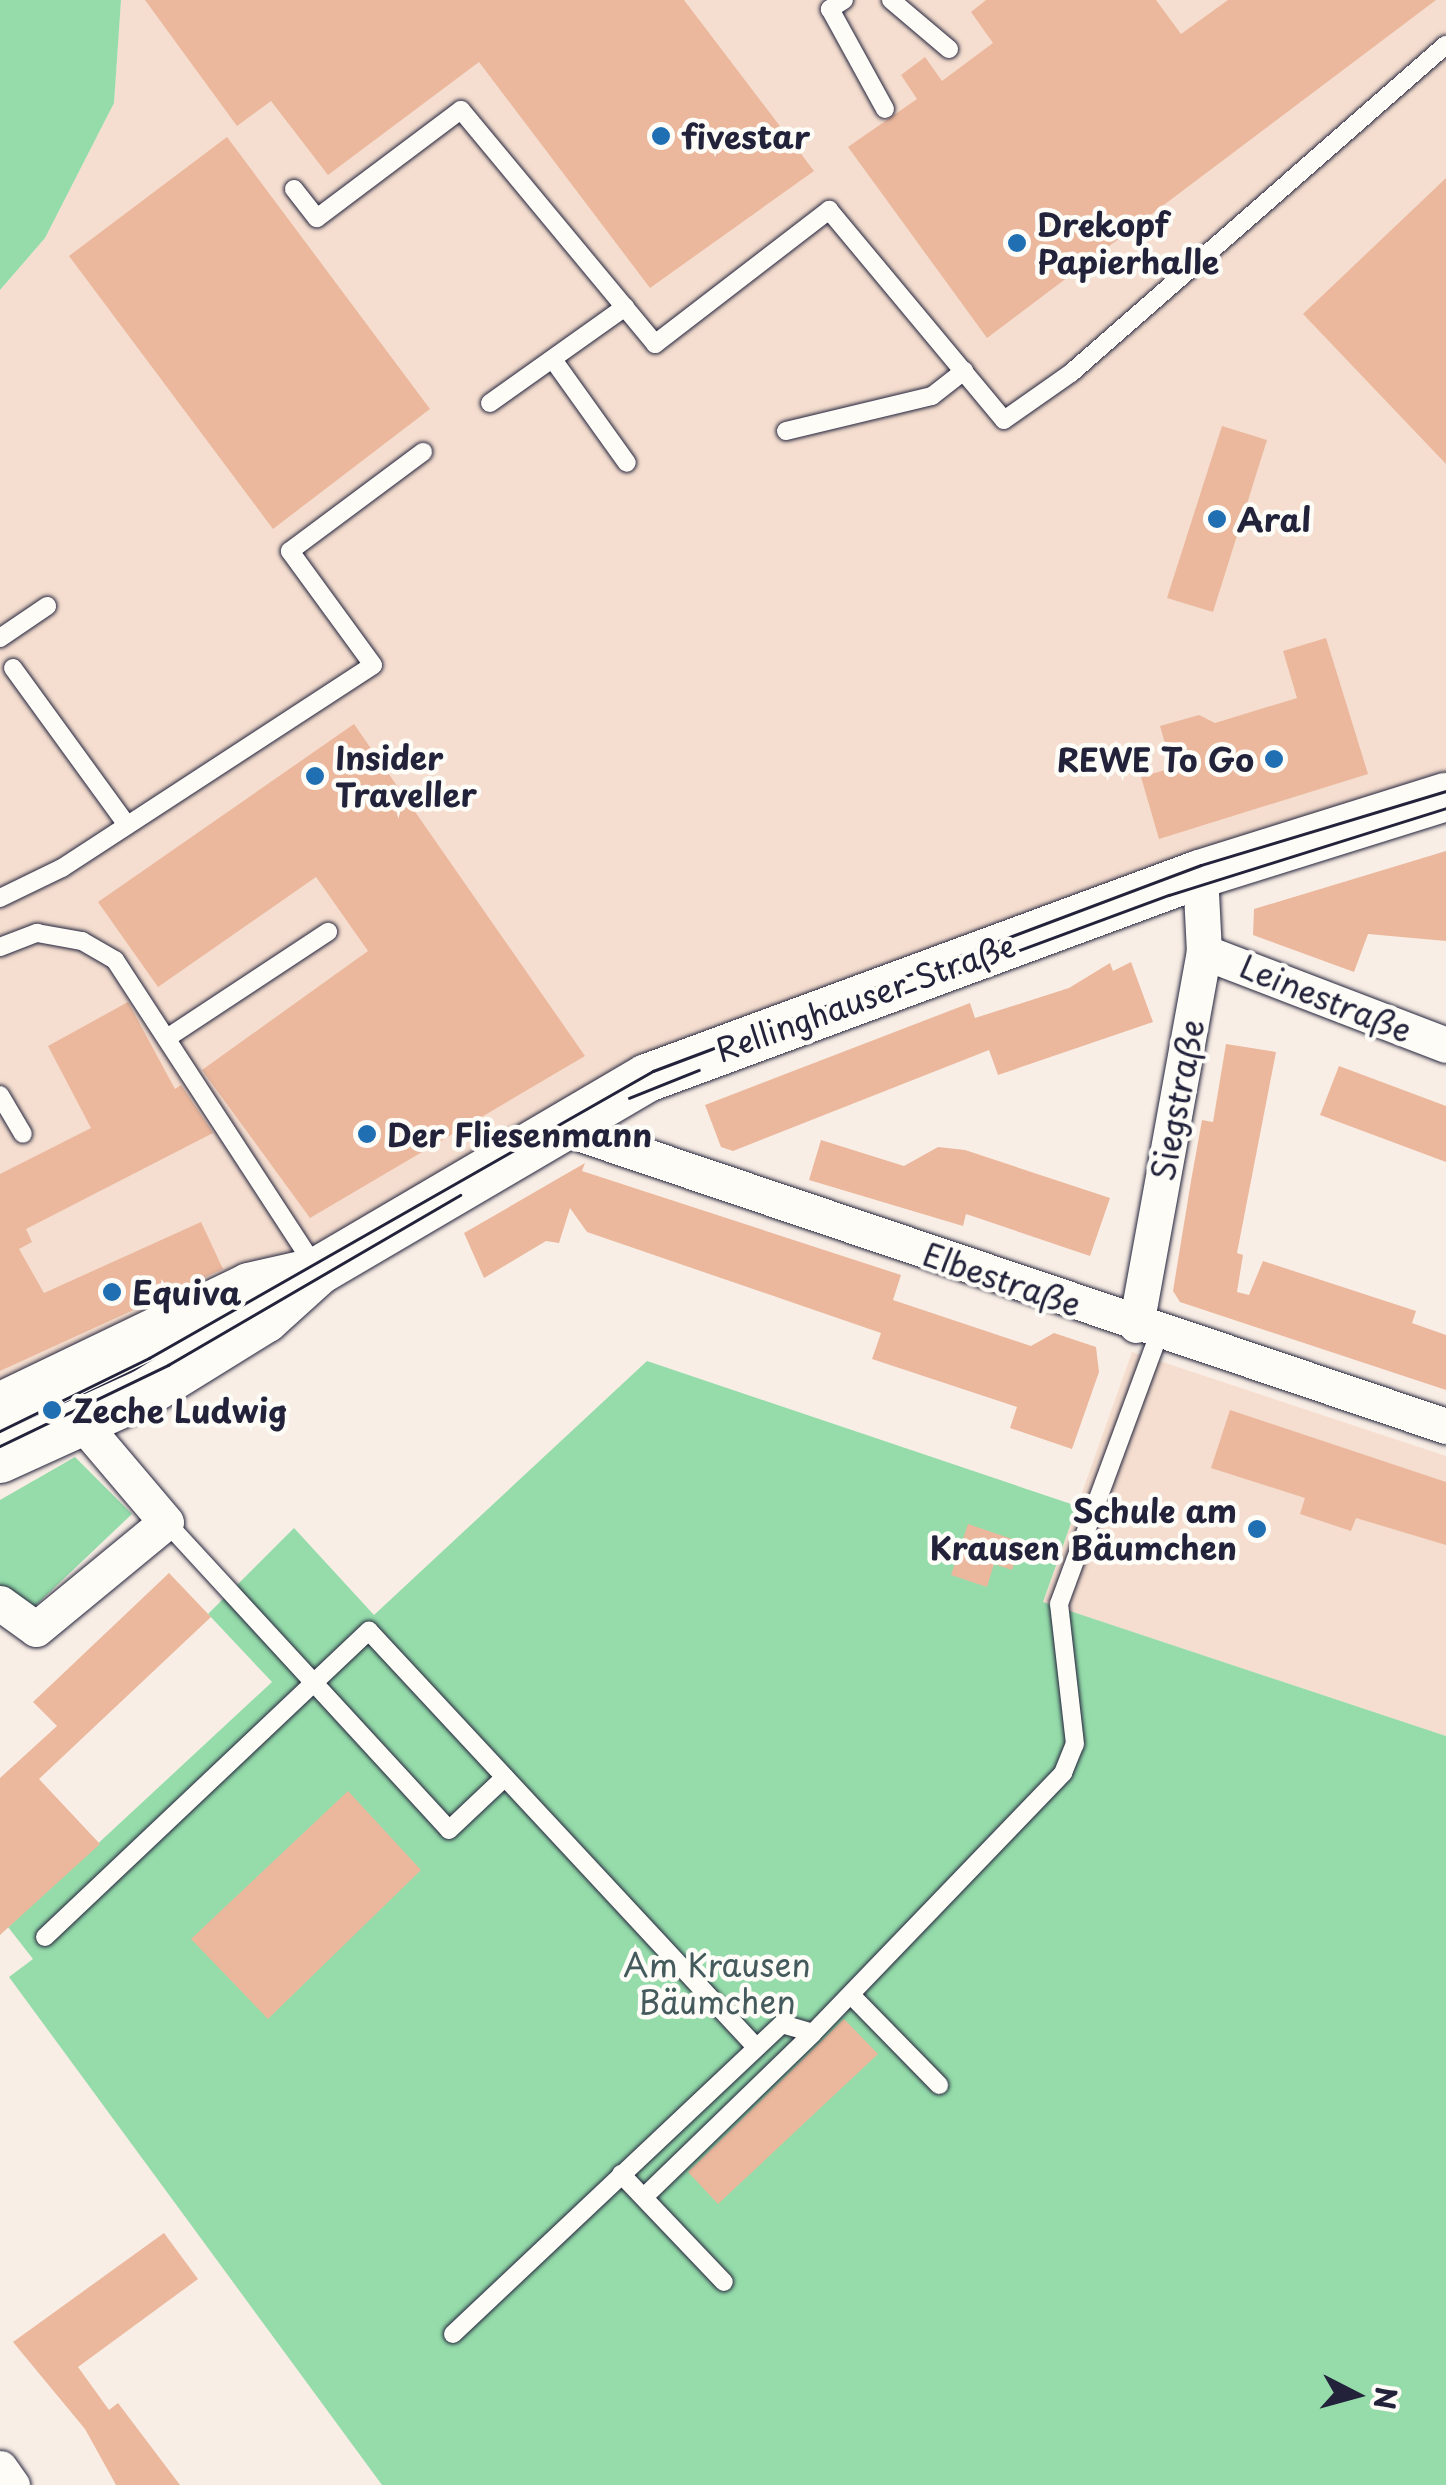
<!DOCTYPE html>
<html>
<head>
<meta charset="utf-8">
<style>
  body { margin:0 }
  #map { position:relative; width:1446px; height:2485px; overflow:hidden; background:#f9eee5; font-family:"Playpen Sans",sans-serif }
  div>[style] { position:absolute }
  .built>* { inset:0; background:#f5decf }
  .green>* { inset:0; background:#95dcaa }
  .building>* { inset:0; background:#ebb89d }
  .roads { filter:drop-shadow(0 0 2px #22223b) drop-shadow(0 0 2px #22223b) }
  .service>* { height:18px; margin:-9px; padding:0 9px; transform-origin:9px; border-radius:9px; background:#fdfcf7 }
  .minor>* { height:35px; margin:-17.5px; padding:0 17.5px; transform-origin:17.5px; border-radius:17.5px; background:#fdfcf7 }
  .secondary>* { height:48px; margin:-24px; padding:0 24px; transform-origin:24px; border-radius:24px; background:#fdfcf7 }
  .tram>* { height:2.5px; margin:-1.25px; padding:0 1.25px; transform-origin:1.25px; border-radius:1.25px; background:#22223b }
  .dots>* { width:28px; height:28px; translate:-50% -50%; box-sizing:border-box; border:5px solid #fdfcf7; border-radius:50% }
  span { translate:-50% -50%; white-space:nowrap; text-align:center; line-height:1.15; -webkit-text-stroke:9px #fdfcf7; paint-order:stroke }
  .poi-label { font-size:32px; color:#22223b; font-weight:700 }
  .left { translate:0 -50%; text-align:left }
  .right { translate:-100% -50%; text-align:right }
  .street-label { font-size:32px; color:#22223b }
  .park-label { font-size:32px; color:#445a5c }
  .north { position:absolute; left:1306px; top:2345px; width:100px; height:100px; -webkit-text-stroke:8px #fdfcf7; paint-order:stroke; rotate:96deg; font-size:28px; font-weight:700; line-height:40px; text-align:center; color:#22223b }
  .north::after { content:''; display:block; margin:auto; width:35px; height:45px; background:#22223b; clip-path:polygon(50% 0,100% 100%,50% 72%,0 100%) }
</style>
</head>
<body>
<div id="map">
  <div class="built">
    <div style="clip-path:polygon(121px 0,1446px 0,1446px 794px,645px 1076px,141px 1376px,0 1436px,0 290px,45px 238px,114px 103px)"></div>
    <div style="clip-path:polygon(1132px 1352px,1446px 1456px,1446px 1736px,1043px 1602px)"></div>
  </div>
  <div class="green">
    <div style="clip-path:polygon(0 0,121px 0,114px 103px,45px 238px,0 290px)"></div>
    <div style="clip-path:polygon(647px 1361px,1077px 1506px,1043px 1602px,1446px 1736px,1446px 2485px,382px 2485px,9px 1977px,33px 1959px,8px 1927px,272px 1682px,208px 1614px,294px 1528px,374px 1615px)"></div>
    <div style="clip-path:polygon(75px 1457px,132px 1514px,34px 1607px,0 1586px,0 1500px)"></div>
  </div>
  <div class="building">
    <div style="clip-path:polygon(145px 0,684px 0,814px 171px,650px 288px,479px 62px,328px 175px,271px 101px,237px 126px)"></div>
    <div style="clip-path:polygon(986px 0,1156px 0,1181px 34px,1228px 0,1436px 0,987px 338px,848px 147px,917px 99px,901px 75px,925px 57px,942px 81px,993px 43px,971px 12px)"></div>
    <div style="clip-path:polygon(227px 137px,430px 409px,273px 529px,69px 256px)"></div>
    <div style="clip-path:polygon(1446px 178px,1446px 464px,1303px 314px)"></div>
    <div style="clip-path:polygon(1222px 426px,1267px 440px,1213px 612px,1167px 598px)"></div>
    <div style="clip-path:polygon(1326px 638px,1368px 774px,1159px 839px,1141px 777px,1172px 768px,1160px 726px,1199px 715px,1215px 723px,1297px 698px,1283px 651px)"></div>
    <div style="clip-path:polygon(354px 724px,585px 1056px,310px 1218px,202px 1070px,368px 951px,316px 877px,158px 987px,98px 902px)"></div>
    <div style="clip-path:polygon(1446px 851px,1446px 941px,1368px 934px,1354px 972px,1253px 935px,1254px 909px)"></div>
    <div style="clip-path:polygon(1131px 962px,1153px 1022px,998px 1075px,989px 1050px,733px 1151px,721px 1147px,705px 1105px,970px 1003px,975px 1018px,1069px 988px,1110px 963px,1113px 971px)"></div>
    <div style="clip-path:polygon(128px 1002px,175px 1089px,181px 1085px,213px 1133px,26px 1229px,32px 1242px,19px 1249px,44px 1293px,201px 1222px,223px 1269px,0 1371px,0 1174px,91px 1128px,48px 1046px)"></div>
    <div style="clip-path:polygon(1226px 1044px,1276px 1052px,1237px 1253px,1243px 1255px,1237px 1292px,1249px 1295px,1263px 1261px,1416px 1311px,1412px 1323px,1446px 1335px,1446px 1390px,1180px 1302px,1173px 1291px,1191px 1181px,1202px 1120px,1213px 1122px)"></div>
    <div style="clip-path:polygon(1339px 1066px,1446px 1106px,1446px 1162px,1320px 1115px)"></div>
    <div style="clip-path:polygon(821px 1140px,904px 1166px,938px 1147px,965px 1150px,1110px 1198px,1090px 1256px,966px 1214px,963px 1226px,809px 1180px)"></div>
    <div style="clip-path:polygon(585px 1163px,582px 1171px,901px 1275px,893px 1300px,1031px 1346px,1054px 1333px,1096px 1347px,1099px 1372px,1072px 1449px,1010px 1428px,1017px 1407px,872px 1359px,881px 1333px,587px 1232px,570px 1208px,559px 1243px,546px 1241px,484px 1278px,464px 1233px)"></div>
    <div style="clip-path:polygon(1230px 1410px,1446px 1482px,1446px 1545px,1356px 1518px,1351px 1531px,1300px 1514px,1305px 1498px,1211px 1468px)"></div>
    <div style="clip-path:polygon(968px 1524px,1021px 1542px,1012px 1570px,994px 1564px,987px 1587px,951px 1575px)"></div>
    <div style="clip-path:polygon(169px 1573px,211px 1617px,39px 1779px,100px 1844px,0 1935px,0 1778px,57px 1726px,33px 1702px)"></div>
    <div style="clip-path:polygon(348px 1791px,421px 1870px,268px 2019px,191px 1939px)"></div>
    <div style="clip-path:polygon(844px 2019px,878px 2054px,718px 2204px,688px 2172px)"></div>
    <div style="clip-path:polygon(164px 2233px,198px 2279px,78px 2367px,109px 2410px,118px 2403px,180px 2485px,116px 2485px,85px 2429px,13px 2342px)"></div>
  </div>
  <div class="roads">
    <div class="service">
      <div style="left:844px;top:0;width:17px;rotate:147deg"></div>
      <div style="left:830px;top:9px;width:114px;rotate:61.2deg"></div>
      <div style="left:891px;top:0;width:76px;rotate:40.2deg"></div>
      <div style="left:294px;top:189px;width:37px;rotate:52deg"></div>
      <div style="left:317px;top:218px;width:180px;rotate:-36.9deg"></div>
      <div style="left:461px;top:110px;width:304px;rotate:50.3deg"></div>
      <div style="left:655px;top:344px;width:220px;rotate:-37.6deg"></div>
      <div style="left:829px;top:210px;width:273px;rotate:50.2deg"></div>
      <div style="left:1004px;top:420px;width:82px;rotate:-35deg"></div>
      <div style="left:1071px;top:373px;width:498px;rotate:-41.2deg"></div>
      <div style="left:554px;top:361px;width:125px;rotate:54.4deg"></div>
      <div style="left:490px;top:403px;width:166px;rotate:-35.4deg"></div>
      <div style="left:786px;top:431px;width:150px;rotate:-13.5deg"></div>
      <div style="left:932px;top:396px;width:41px;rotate:-38deg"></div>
      <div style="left:0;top:638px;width:57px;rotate:-34.2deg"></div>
      <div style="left:13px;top:668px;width:194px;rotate:54deg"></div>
      <div style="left:0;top:898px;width:69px;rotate:-25.8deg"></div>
      <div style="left:62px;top:868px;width:371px;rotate:-33.1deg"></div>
      <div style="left:373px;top:665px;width:141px;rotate:-126.1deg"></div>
      <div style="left:290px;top:551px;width:166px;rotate:-36.7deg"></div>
      <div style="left:0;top:947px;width:40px;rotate:-21deg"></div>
      <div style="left:37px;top:933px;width:46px;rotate:10.1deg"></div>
      <div style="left:82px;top:941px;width:38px;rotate:30deg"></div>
      <div style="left:115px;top:960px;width:366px;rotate:56.9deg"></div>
      <div style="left:167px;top:1038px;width:193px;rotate:-33.4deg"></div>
      <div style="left:0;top:1095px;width:45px;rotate:59.5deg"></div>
      <div style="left:166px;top:1522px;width:418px;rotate:47.4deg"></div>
      <div style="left:449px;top:1830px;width:77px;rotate:-43.4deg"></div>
      <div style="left:45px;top:1937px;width:446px;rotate:-43.4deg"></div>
      <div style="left:369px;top:1631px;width:568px;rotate:47.07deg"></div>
      <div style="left:851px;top:1995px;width:126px;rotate:45.6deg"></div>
      <div style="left:621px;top:2174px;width:149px;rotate:46.4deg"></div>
      <div style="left:644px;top:2197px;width:235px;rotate:-44.1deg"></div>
      <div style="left:453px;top:2334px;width:452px;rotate:-43.3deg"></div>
      <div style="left:782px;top:2024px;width:32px;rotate:16deg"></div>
      <div style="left:813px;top:2033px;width:361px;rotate:-46.1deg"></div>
      <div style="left:1063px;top:1773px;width:31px;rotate:-68deg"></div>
      <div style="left:1075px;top:1744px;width:141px;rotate:-96.5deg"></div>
      <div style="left:1059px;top:1604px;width:289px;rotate:-69.7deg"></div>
    </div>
    <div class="minor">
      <div style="left:1204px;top:952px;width:259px;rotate:21deg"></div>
      <div style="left:560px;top:1127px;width:935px;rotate:18.65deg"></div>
      <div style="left:1136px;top:1325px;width:379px;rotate:-79.7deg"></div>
      <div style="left:1204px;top:952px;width:78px;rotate:-92.9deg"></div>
      <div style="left:0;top:1603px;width:44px;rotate:35.8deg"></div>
      <div style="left:36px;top:1629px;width:168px;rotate:-39.5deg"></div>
      <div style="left:166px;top:1522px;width:128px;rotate:-130.3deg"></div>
      <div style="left:0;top:2468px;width:21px;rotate:55deg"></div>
    </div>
    <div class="secondary">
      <div style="left:0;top:1407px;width:276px;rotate:-25.7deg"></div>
      <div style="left:249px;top:1287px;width:68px;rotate:-12.8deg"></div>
      <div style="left:0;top:1459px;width:159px;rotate:-24.5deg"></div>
      <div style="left:145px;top:1393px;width:141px;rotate:-31.7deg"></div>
      <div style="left:265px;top:1319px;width:72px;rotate:-42.2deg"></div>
      <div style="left:318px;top:1271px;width:381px;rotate:-30.4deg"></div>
      <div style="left:647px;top:1078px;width:589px;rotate:-20.25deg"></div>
      <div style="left:1200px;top:874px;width:258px;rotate:-17.4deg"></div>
    </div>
  </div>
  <div class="tram">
    <div style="left:844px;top:1015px;width:346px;rotate:-20.3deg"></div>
    <div style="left:1169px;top:895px;width:290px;rotate:-17.4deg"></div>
    <div style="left:629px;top:1098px;width:75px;rotate:-21.8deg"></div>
    <div style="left:0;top:1431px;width:166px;rotate:-26.1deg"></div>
    <div style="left:149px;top:1358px;width:580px;rotate:-29.66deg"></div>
    <div style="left:653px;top:1071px;width:585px;rotate:-20.6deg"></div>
    <div style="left:1201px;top:865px;width:256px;rotate:-16.8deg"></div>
    <div style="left:0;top:1446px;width:187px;rotate:-25.7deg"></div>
    <div style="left:168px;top:1365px;width:338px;rotate:-30.2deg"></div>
  </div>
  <div class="dots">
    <div style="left:661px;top:136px;background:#1f6fb2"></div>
    <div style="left:1017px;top:243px;background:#1f6fb2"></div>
    <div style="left:1217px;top:519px;background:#1f6fb2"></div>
    <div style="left:1274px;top:759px;background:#1f6fb2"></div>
    <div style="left:315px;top:776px;background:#1f6fb2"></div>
    <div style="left:367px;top:1134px;background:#1f6fb2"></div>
    <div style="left:112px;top:1292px;background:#1f6fb2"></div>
    <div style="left:52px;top:1410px;background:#1f6fb2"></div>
    <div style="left:1257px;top:1529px;background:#1f6fb2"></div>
  </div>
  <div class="poi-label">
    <span class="left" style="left:681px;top:136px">fivestar</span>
    <span class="left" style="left:1037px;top:243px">Drekopf<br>Papierhalle</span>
    <span class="left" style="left:1237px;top:519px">Aral</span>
    <span class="left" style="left:335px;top:776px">Insider<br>Traveller</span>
    <span class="right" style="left:1254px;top:759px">REWE To Go</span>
    <span class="left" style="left:387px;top:1134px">Der Fliesenmann</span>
    <span class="left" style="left:132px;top:1292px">Equiva</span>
    <span class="left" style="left:72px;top:1410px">Zeche Ludwig</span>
    <span class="right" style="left:1237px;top:1529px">Schule am<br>Krausen Bäumchen</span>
  </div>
  <div class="street-label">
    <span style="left:865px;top:997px;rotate:-20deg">Rellinghauser Straße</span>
    <span style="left:1326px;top:998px;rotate:22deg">Leinestraße</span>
    <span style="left:1177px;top:1100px;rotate:-79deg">Siegstraße</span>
    <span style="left:1002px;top:1279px;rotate:19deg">Elbestraße</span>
  </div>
  <div class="park-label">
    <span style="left:717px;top:1983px">Am Krausen<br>Bäumchen</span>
  </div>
  <div class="north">N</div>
</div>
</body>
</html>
